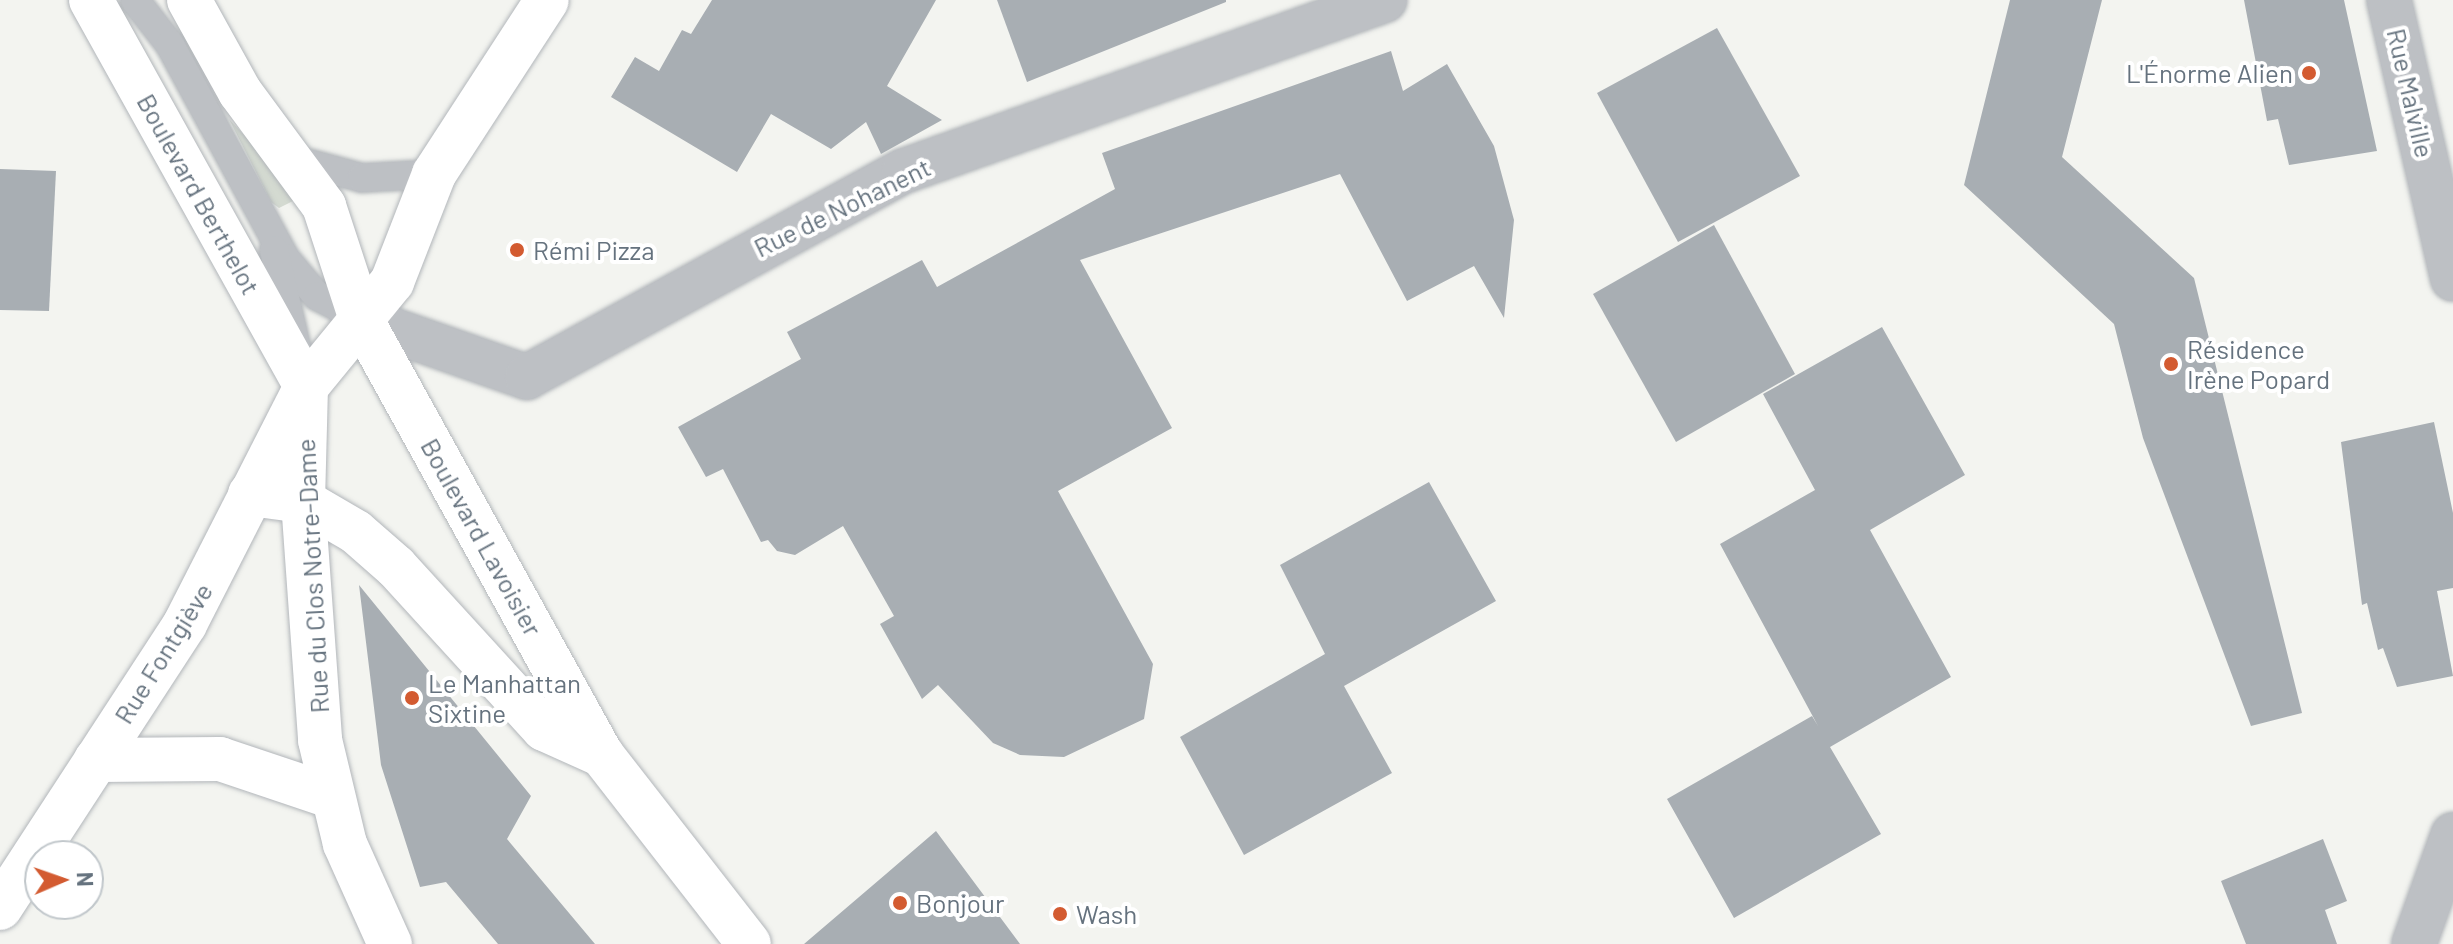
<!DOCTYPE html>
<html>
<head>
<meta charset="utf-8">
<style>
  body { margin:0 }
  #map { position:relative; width:2453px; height:944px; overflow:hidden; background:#f3f4f0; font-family:Barlow,sans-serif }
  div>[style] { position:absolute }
  .green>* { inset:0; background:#d4dad1 }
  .building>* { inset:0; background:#a8aeb3 }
  .roads { filter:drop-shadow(0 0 2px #b2b6ba) drop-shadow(0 0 2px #b2b6ba) }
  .lane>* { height:28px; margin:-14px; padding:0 14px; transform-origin:14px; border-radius:14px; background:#bdc0c4 }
  .street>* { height:44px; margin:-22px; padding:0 22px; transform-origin:22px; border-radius:22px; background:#bdc0c4 }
  .secondary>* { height:44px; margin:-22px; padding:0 22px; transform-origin:22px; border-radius:22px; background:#fff }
  .primary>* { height:44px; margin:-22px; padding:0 22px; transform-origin:22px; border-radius:22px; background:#fff }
  .dots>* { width:22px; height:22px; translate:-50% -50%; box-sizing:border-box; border:4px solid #fff; border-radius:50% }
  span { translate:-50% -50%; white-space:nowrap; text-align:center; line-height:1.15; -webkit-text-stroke:8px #fff; paint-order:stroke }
  .poi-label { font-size:26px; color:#65727e }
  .right { translate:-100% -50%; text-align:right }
  .left { translate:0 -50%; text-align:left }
  .street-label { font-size:26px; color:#65727e }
  .north { position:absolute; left:24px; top:840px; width:80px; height:80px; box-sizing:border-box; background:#fff; border:2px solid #c1c7cb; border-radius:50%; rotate:88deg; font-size:22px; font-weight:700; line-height:32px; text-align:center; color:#65727e }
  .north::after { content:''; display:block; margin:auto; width:28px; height:36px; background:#d35b31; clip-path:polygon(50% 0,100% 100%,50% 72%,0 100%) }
</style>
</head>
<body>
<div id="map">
  <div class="green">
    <div style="clip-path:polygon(229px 119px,284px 177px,299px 198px,279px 208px,271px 202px)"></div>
  </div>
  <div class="building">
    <div style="clip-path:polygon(712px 0,936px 0,887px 86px,942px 120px,881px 154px,866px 122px,831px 149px,771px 114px,737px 172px,611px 97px,635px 57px,659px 71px,682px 30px,691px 34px)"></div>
    <div style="clip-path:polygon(997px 0,1226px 0,1226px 2px,1027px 82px)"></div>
    <div style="clip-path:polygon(2010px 0,2102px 0,2062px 157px,2194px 278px,2302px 713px,2251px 726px,2143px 438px,2114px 324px,1964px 185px)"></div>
    <div style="clip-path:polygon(2244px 0,2344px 0,2377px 151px,2289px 165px,2278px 119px,2267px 121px)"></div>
    <div style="clip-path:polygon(1717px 28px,1800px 176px,1678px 242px,1597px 93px)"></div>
    <div style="clip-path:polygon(1391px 51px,1403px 91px,1447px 64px,1494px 146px,1514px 220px,1504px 318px,1474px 266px,1407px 301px,1340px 174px,1080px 260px,1172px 428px,1058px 491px,1153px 664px,1144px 719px,1064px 757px,1020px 755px,993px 743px,938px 685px,922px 699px,880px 624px,894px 616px,843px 526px,795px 555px,777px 551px,768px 540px,761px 542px,723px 469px,706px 477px,678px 427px,801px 359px,787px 332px,922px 260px,937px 287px,1115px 189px,1102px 153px)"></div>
    <div style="clip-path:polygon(0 169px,56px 171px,49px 311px,0 310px)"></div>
    <div style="clip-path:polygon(1714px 225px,1795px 374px,1676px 442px,1593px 294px)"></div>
    <div style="clip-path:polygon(1882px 327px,1965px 475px,1870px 530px,1951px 677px,1830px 747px,1881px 834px,1734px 918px,1667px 799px,1812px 716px,1818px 726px,1720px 544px,1815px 490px,1763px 394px)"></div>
    <div style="clip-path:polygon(2434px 422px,2453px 513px,2453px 588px,2437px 591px,2453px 676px,2397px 687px,2383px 648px,2378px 650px,2367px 603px,2362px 605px,2341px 442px)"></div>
    <div style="clip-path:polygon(1429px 482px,1496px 601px,1344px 686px,1392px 773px,1244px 855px,1180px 737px,1325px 654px,1280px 565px)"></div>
    <div style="clip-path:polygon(359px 585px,531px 796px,507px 839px,595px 944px,498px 944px,446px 882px,420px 887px,381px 765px)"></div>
    <div style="clip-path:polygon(936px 831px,1020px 944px,804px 944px,886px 874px)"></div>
    <div style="clip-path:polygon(2323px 839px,2347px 901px,2325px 910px,2337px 944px,2246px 944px,2221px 881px)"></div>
  </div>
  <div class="roads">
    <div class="lane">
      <div style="left:135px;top:0;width:57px;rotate:52.1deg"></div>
      <div style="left:170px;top:45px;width:242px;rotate:61.6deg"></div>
      <div style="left:285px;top:258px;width:50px;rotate:49.9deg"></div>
      <div style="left:317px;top:296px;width:50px;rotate:27.6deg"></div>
      <div style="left:289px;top:158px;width:76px;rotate:15.3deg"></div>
      <div style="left:362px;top:178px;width:72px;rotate:-3.2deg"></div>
      <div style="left:274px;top:250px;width:98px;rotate:77deg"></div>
    </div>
    <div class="street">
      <div style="left:2389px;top:0;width:286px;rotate:77.1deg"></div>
      <div style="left:361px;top:319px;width:176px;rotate:19.3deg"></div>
      <div style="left:527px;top:377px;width:430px;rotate:-28.7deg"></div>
      <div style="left:904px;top:171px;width:510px;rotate:-19.57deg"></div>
      <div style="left:2414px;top:944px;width:116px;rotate:-70.3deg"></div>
    </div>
    <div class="secondary">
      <div style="left:96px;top:760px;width:124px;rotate:-0.5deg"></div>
      <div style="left:220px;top:759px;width:119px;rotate:18.6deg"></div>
      <div style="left:0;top:908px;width:339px;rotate:-56.9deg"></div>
      <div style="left:185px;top:624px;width:266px;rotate:-63deg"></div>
    </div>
    <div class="primary">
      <div style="left:91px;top:0;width:443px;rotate:60.9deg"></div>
      <div style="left:189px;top:0;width:105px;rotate:61deg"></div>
      <div style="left:240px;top:92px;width:142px;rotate:53.6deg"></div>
      <div style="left:324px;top:206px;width:119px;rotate:71.9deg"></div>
      <div style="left:361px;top:319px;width:498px;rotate:61.1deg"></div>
      <div style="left:602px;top:755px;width:239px;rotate:52.1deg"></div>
      <div style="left:306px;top:387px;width:114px;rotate:91.5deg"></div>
      <div style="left:303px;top:501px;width:240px;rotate:85.9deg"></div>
      <div style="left:320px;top:740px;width:107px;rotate:76.5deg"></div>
      <div style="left:345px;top:844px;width:110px;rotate:65.8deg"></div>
      <div style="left:306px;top:387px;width:136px;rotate:-50.7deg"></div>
      <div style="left:392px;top:282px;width:116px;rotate:-68.7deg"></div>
      <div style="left:434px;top:174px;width:207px;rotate:-57deg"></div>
      <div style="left:250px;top:494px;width:53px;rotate:7.5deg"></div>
      <div style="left:303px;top:501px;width:61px;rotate:30.3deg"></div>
      <div style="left:356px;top:532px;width:53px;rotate:41.2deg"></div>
      <div style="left:396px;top:567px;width:219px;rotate:47.6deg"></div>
      <div style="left:544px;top:729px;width:64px;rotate:24.1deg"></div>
    </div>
  </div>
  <div class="dots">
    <div style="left:2309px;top:73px;background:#d35b31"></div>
    <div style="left:517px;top:250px;background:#d35b31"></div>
    <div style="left:2171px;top:364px;background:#d35b31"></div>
    <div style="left:412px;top:698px;background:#d35b31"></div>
    <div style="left:900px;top:903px;background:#d35b31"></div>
    <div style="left:1060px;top:914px;background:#d35b31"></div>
  </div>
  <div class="poi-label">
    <span class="right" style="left:2293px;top:73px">L'Énorme Alien</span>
    <span class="left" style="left:533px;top:250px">Rémi Pizza</span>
    <span class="left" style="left:2187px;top:364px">Résidence<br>Irène Popard</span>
    <span class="left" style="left:428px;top:698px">Le Manhattan<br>Sixtine</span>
    <span class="left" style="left:916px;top:903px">Bonjour</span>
    <span class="left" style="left:1076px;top:914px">Wash</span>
  </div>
  <div class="street-label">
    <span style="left:2411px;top:93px;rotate:77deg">Rue Malville</span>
    <span style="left:199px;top:194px;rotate:61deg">Boulevard Berthelot</span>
    <span style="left:842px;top:207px;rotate:-26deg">Rue de Nohanent</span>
    <span style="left:482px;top:537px;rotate:61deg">Boulevard Lavoisier</span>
    <span style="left:312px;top:576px;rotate:-93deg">Rue du Clos Notre-Dame</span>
    <span style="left:163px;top:653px;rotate:-58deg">Rue Fontgiève</span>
  </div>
  <div class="north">N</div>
</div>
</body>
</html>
